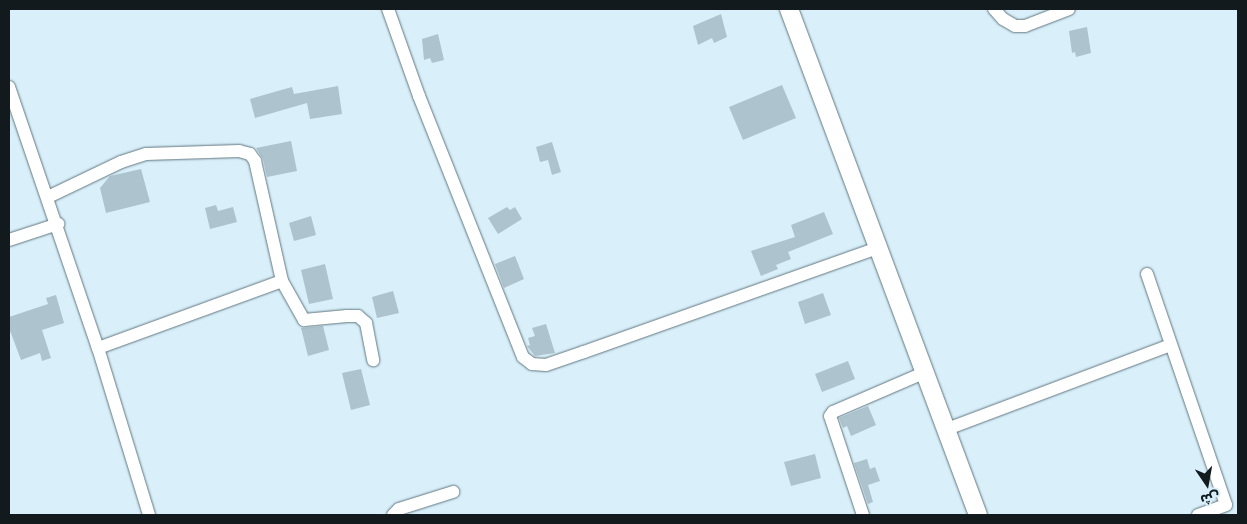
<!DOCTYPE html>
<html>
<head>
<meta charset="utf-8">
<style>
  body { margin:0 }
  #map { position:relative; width:1247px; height:524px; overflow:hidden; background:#d9f0fb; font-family:"Archivo Narrow","Noto Sans Arabic",sans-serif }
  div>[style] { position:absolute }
  .building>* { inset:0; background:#adc3cd }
  .roads { filter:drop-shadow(0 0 1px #61767f) drop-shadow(0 0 1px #61767f) }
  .street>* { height:12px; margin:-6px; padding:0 6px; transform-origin:6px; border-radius:6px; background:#fff }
  .secondary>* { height:18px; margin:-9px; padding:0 9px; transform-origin:9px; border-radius:9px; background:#fff }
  span { translate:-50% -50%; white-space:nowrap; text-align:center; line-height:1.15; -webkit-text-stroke:4px #d9f0fb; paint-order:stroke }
  .frame { position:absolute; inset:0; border:10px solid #121a1e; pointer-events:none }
  .north { position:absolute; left:1182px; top:459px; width:50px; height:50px; -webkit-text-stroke:4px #d9f0fb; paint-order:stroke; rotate:168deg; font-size:14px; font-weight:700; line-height:20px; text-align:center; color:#121a1e }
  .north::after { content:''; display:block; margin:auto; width:18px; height:22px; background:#121a1e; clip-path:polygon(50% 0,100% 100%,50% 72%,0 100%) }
</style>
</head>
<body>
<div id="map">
  <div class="building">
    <div style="clip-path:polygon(721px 14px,727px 37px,714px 43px,712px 38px,698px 45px,693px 26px)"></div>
    <div style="clip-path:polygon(1087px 27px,1091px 53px,1076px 57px,1075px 52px,1072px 53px,1069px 31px)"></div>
    <div style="clip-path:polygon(438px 34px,444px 60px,432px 63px,430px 58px,424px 60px,422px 39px)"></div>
    <div style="clip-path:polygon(782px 85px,796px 118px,743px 140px,729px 107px)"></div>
    <div style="clip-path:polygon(338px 86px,342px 114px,310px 119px,307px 103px,255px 118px,250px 99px,292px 87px,294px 94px)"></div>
    <div style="clip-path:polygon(291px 141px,297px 171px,267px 177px,263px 159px,256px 148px)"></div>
    <div style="clip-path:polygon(552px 142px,561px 172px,552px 175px,548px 160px,540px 162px,536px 147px)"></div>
    <div style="clip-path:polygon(141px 169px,150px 202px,106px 213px,100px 188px,110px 176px)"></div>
    <div style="clip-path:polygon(216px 205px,218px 211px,233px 207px,237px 222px,210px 229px,205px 208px)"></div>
    <div style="clip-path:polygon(507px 207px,510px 210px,515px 207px,522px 219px,498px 234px,488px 218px)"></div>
    <div style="clip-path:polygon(824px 212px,833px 234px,788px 252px,791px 259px,776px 265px,778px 269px,761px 276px,751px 251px,795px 237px,791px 225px)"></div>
    <div style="clip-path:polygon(311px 216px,316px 235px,294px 241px,289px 223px)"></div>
    <div style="clip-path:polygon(515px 256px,524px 279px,504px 288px,495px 264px)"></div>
    <div style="clip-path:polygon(325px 264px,333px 299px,309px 304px,301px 270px)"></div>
    <div style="clip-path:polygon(393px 291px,399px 313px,377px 318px,372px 297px)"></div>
    <div style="clip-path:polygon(823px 293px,831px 315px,805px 324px,798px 302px)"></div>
    <div style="clip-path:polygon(56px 295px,64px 323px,42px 330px,51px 358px,42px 361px,40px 353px,21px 360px,9px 328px,9px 317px,48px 304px,46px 298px)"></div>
    <div style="clip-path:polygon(546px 324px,555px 353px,535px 356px,527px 346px,530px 345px,528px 338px,535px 336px,532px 328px)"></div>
    <div style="clip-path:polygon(323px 326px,329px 350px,308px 356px,301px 328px)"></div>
    <div style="clip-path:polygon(848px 361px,855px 379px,822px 392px,815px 374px)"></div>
    <div style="clip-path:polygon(361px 369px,370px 405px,351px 410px,342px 373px)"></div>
    <div style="clip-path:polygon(868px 406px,876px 425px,851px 436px,847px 426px,843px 428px,839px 418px)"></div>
    <div style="clip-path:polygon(815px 454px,821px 478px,791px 486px,784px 462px)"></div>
    <div style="clip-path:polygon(867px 459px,870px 469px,875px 467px,880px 481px,868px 485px,873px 502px,868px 504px,854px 463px)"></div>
  </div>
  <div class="roads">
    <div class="street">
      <div style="left:388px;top:9px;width:92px;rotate:70.4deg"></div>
      <div style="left:419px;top:96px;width:281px;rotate:68.3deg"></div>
      <div style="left:523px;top:357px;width:11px;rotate:38deg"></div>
      <div style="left:532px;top:364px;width:14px;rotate:4deg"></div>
      <div style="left:546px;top:365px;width:40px;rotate:-18.9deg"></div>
      <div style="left:584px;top:352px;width:314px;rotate:-19.5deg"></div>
      <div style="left:994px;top:9px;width:13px;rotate:48deg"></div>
      <div style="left:1003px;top:19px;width:14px;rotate:30deg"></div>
      <div style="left:1015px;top:26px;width:10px"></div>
      <div style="left:1025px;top:26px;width:47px;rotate:-21.1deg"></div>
      <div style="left:9px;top:87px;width:276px;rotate:71.2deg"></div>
      <div style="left:98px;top:348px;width:175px;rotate:73deg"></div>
      <div style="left:48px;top:197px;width:81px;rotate:-25.6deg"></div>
      <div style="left:121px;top:162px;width:26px;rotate:-18deg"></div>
      <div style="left:146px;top:154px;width:93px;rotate:-1.8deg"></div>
      <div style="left:239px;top:151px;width:11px;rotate:15deg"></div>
      <div style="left:250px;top:154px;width:9px;rotate:54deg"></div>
      <div style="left:255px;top:161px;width:123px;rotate:77.3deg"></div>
      <div style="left:282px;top:281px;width:196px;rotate:160deg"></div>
      <div style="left:9px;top:240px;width:52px;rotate:-18.1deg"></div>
      <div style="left:1147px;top:274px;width:244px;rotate:71.1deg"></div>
      <div style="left:1226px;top:505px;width:30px;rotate:160deg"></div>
      <div style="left:282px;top:281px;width:45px;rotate:60.6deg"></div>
      <div style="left:304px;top:320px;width:43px;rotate:-5.3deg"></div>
      <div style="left:347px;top:316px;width:11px"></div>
      <div style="left:358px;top:316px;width:11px;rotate:41deg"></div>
      <div style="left:366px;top:323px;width:38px;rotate:79deg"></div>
      <div style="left:947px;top:429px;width:239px;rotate:-20.6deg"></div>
      <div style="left:393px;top:515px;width:8px;rotate:-45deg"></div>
      <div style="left:399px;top:509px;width:57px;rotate:-17.5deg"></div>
      <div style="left:863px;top:515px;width:104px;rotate:-108.4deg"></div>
      <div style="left:830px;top:416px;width:5px;rotate:-53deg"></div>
      <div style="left:833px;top:412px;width:101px;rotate:-23.3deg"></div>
    </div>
    <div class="secondary">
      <div style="left:789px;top:9px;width:540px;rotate:69.52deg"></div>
    </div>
  </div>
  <div class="frame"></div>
  <div class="north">ش</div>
</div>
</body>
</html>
